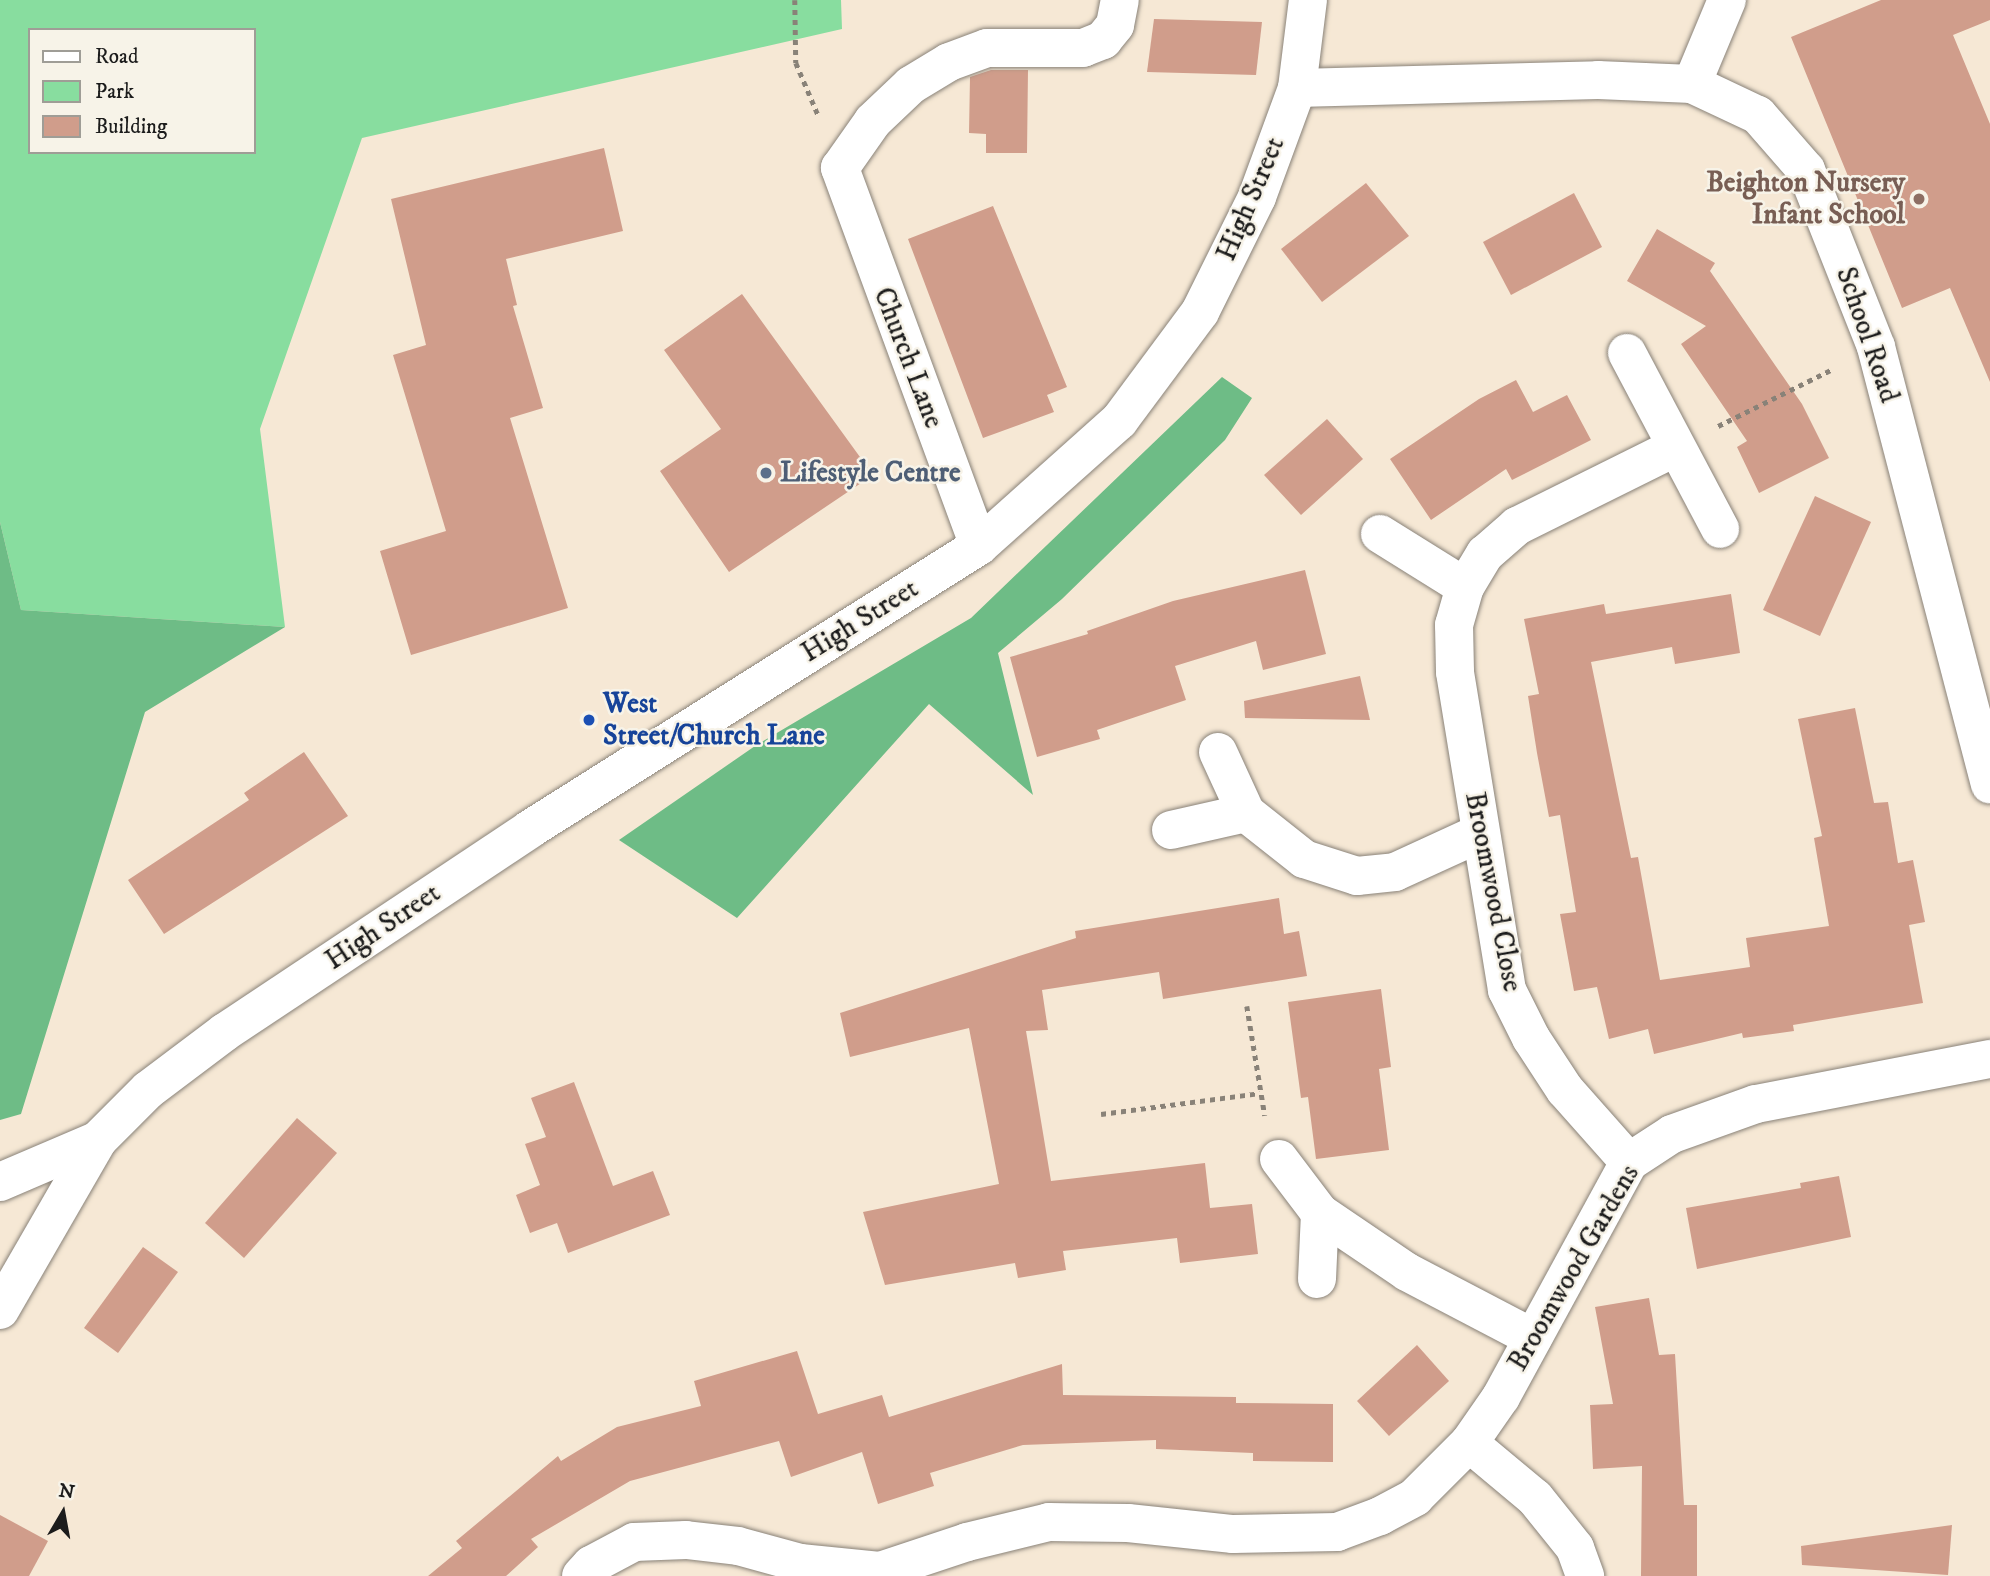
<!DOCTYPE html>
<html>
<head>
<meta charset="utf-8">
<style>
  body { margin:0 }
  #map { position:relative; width:1990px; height:1576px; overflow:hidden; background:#f6e8d5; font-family:"IM FELL DW Pica",serif }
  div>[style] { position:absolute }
  .green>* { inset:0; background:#88dd9f }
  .forest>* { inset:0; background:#6ebc86 }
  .building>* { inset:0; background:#d09d8b }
  .path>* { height:4.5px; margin-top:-2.25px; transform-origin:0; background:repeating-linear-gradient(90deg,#898278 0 5px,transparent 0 10px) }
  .roads { filter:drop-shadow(0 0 2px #898278) drop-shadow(0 0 2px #898278) }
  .minor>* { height:38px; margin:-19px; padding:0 19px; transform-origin:19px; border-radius:19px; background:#fff }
  .dots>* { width:19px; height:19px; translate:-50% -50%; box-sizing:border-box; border:4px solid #f7f3e8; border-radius:50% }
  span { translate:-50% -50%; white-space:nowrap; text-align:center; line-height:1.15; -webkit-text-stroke:5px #f7f3e8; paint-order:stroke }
  .education-label { font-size:28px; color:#785e54; font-weight:700 }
  .right { translate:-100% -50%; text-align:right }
  .street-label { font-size:28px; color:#1c1c1c }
  .service-label { font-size:28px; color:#4e5e75; font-weight:700 }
  .left { translate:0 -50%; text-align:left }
  .transit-label { font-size:28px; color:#164399; font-weight:700 }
  .legend { position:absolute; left:28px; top:28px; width:228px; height:126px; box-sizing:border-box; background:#f7f3e8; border:2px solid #9f9d96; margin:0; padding:9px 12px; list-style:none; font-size:21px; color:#1c1c1c }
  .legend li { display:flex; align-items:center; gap:14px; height:35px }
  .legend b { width:35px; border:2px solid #9f9d96 }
  .north { position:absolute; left:28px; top:1478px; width:70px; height:70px; -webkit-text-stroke:5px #f7f3e8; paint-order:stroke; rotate:10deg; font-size:19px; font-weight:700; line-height:28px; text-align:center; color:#1c1c1c }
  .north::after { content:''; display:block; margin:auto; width:24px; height:32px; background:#1c1c1c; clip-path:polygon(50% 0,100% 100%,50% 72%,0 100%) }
</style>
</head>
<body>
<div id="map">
  <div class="green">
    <div style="clip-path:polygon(evenodd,0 0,841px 0,842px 29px,362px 138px,260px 429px,285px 627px,21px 610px,0 522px,0 0,30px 30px,254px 30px,254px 152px,30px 152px,30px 30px)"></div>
  </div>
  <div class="forest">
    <div style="clip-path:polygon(1222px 377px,1252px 398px,1225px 440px,1062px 599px,998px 653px,1033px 795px,929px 704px,737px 918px,619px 840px,755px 746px,971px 618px)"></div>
    <div style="clip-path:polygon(0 522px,21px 610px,285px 627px,145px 712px,21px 1114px,0 1120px)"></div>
  </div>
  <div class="building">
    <div style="clip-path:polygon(1881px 0,1990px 0,1990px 20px,1953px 35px,1990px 124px,1990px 382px,1950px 288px,1902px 308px,1791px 37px)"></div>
    <div style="clip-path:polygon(1154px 19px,1262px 22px,1256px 75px,1147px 72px)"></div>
    <div style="clip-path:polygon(991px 70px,1028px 70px,1027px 153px,986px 153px,986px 134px,969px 133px,970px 77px)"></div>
    <div style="clip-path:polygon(604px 148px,623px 231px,506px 259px,517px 305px,513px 306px,543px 408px,510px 418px,568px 608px,411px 655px,380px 551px,446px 531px,393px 355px,426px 345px,391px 199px)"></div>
    <div style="clip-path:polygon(1366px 183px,1409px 236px,1322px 302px,1281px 249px)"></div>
    <div style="clip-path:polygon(1574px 193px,1602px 247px,1511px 295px,1483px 242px)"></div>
    <div style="clip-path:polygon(993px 206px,1067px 387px,1047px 395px,1054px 412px,983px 438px,908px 239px)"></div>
    <div style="clip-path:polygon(1657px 229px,1715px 263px,1710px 271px,1802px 404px,1829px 458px,1759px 493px,1737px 447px,1747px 441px,1681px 344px,1706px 326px,1627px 281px)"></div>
    <div style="clip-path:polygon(742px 294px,873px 475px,729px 572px,660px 471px,721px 429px,664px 350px)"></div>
    <div style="clip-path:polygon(1516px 380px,1533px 412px,1567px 395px,1591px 440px,1512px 480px,1506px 469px,1431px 520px,1390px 459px,1479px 399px)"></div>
    <div style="clip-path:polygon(1327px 419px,1363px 459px,1301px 515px,1264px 475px)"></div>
    <div style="clip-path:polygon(1815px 496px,1871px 522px,1820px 636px,1763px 610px)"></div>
    <div style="clip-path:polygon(1305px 570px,1326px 654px,1263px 670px,1256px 641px,1175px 666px,1186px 700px,1097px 730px,1100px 739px,1037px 757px,1010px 657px,1088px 634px,1087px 631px,1173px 601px)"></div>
    <div style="clip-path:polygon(1731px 594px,1740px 653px,1675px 664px,1672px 647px,1591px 662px,1631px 858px,1638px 857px,1660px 980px,1750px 967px,1746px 938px,1829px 926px,1814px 838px,1822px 836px,1798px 719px,1855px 708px,1874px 803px,1888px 802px,1898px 863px,1913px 860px,1925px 922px,1909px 925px,1923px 1003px,1793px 1025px,1794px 1031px,1743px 1038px,1742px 1033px,1654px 1054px,1648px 1029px,1609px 1039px,1597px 987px,1574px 991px,1560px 914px,1576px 912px,1560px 815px,1549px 817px,1537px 753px,1528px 696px,1539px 694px,1524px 619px,1604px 604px,1606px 614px)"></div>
    <div style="clip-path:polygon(1360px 676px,1370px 720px,1245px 718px,1244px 701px)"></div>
    <div style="clip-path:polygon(304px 752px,348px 816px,164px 934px,128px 880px,249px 800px,244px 793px)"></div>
    <div style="clip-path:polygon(1279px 898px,1284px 934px,1299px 931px,1307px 976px,1163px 999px,1159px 972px,1042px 990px,1048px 1030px,1026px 1031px,1051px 1181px,1205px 1163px,1210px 1208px,1252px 1204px,1258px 1254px,1180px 1263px,1177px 1238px,1063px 1251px,1066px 1270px,1018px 1278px,1015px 1263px,885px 1285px,863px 1212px,999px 1184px,969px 1028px,850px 1057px,840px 1013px,1076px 938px,1075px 931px)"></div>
    <div style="clip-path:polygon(1381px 989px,1391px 1067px,1379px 1069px,1389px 1150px,1316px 1159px,1308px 1097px,1301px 1098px,1288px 1002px)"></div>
    <div style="clip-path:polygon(574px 1082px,613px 1186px,653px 1171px,670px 1215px,568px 1253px,557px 1223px,530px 1233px,516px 1195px,540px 1185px,525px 1144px,546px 1137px,531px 1098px)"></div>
    <div style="clip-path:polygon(297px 1118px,337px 1153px,244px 1258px,205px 1223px)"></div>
    <div style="clip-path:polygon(1839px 1176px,1851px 1237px,1697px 1269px,1686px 1208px,1801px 1188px,1800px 1183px)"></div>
    <div style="clip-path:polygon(143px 1247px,178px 1272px,118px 1353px,84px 1328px)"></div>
    <div style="clip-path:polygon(1649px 1298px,1659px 1355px,1675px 1354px,1684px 1505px,1697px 1505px,1697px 1576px,1641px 1576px,1642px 1466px,1593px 1469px,1590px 1405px,1613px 1404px,1595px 1307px)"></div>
    <div style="clip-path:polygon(1417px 1345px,1449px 1381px,1389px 1436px,1357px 1401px)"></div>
    <div style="clip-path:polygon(797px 1351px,818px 1414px,882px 1395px,889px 1417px,1062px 1364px,1063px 1395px,1236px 1397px,1236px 1403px,1333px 1404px,1333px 1462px,1253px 1461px,1253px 1453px,1156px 1449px,1156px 1440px,1023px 1445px,930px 1473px,934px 1486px,878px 1504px,862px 1452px,791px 1477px,779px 1441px,630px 1481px,531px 1539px,538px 1547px,506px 1576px,428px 1576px,462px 1548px,456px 1541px,558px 1456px,561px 1461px,617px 1427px,701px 1406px,694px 1381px)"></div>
    <div style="clip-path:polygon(0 1515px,48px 1541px,29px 1576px,0 1576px)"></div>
    <div style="clip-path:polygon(1952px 1525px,1948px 1575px,1802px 1565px,1801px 1546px)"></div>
  </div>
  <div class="path">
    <div style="left:795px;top:0;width:63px;rotate:89.1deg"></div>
    <div style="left:796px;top:63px;width:59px;rotate:66.9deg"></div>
    <div style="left:1718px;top:426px;width:128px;rotate:-26.4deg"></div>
    <div style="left:1247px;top:1006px;width:111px;rotate:80.7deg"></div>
    <div style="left:1101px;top:1114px;width:160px;rotate:-7.5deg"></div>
  </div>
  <div class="roads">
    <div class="minor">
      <div style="left:1692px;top:84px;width:91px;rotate:-67.4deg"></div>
      <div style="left:1297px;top:88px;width:301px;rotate:-1.5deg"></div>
      <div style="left:1598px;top:80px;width:94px;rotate:2.4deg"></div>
      <div style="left:1692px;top:84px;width:73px;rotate:25.2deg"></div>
      <div style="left:1758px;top:115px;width:73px;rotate:48.9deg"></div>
      <div style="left:1806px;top:170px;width:190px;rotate:68.4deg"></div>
      <div style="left:1876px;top:347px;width:452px;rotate:75.4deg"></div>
      <div style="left:1627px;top:353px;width:199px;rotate:62.1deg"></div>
      <div style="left:1380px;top:534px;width:100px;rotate:31.9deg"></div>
      <div style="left:979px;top:546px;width:403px;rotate:-110.2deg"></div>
      <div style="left:840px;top:168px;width:57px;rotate:-54.9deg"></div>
      <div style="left:873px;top:121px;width:52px;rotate:-43.5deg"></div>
      <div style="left:911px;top:85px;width:44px;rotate:-31.2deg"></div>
      <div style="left:949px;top:62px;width:40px;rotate:-20.2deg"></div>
      <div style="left:987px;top:48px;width:96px"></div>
      <div style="left:1083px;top:48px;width:22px;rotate:-22deg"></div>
      <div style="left:1103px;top:40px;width:19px;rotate:-51deg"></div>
      <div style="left:1115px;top:25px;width:25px;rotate:-79deg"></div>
      <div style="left:1218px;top:752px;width:67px;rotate:65.3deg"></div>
      <div style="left:1246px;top:813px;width:74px;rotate:38.4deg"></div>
      <div style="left:1304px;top:859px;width:56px;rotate:17.8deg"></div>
      <div style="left:1357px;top:876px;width:38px;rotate:-6deg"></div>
      <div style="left:1395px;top:872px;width:94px;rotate:-24.6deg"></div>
      <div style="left:1171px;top:830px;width:77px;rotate:-12.8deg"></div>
      <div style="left:1279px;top:1159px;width:68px;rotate:52.8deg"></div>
      <div style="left:1320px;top:1213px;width:105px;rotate:34.1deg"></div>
      <div style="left:1407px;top:1272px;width:142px;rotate:27.6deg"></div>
      <div style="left:1629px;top:1162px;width:96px;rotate:-131.6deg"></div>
      <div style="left:1565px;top:1090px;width:62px;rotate:-123.2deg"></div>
      <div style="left:1531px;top:1038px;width:54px;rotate:-116.6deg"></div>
      <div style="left:1507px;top:990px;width:322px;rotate:-99.3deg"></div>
      <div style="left:1455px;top:672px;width:47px;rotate:-91.2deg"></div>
      <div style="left:1454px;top:625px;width:40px;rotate:-74deg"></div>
      <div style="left:1465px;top:587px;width:39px;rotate:-59deg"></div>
      <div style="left:1485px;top:554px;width:43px;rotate:-41.2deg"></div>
      <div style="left:1517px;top:526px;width:175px;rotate:-26.4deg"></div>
      <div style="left:0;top:1182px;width:107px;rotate:-23.2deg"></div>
      <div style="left:1317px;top:1279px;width:66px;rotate:-87.4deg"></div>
      <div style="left:0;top:1310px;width:196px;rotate:-60deg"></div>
      <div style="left:98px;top:1140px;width:71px;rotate:-45deg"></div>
      <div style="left:148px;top:1090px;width:96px;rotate:-37deg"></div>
      <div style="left:225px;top:1032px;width:366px;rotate:-33.6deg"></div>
      <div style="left:530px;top:829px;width:531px;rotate:-32.22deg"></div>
      <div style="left:979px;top:546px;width:188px;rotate:-41.8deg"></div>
      <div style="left:1119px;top:421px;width:136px;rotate:-53.4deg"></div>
      <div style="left:1200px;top:312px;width:128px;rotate:-63.6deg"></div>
      <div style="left:1257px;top:197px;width:116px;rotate:-69.8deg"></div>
      <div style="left:1297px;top:88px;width:89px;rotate:-82.9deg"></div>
      <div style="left:1469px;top:1443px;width:86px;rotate:39.8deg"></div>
      <div style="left:1535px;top:1498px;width:64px;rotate:51.3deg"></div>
      <div style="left:1575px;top:1548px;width:30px;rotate:70deg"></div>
      <div style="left:581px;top:1576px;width:15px;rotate:-48deg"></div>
      <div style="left:591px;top:1565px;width:49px;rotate:-28.1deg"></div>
      <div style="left:634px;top:1542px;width:52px;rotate:-2.2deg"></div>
      <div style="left:686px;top:1540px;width:52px;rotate:6.6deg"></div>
      <div style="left:738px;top:1546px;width:64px;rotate:15.3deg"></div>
      <div style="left:800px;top:1563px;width:80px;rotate:5.7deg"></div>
      <div style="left:880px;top:1571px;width:92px;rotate:-18.4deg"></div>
      <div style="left:967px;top:1542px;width:84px;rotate:-13.7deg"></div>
      <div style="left:1049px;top:1522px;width:79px;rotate:0.7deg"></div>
      <div style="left:1128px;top:1523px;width:106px;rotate:6deg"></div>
      <div style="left:1233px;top:1534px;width:104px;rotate:-1.1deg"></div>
      <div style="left:1337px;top:1532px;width:46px;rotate:-20.4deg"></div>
      <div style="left:1380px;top:1516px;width:40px;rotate:-28deg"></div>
      <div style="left:1415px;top:1497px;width:76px;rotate:-45deg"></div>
      <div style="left:1469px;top:1443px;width:56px;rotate:-55.2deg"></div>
      <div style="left:1501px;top:1397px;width:268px;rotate:-61.4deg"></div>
      <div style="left:1629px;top:1162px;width:51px;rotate:-33.1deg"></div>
      <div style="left:1672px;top:1134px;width:89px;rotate:-19.7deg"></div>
      <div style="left:1756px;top:1104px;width:238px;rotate:-10.9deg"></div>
    </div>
  </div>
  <div class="dots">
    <div style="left:1919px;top:199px;background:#8d6e63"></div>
    <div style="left:766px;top:473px;background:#5c6f8a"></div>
    <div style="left:589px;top:720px;background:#1a4fb4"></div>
  </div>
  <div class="education-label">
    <span class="right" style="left:1905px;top:199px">Beighton Nursery<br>Infant School</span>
  </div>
  <div class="street-label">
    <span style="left:1251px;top:199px;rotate:-67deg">High Street</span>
    <span style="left:1867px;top:335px;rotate:71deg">School Road</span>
    <span style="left:908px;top:358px;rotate:69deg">Church Lane</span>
    <span style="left:860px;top:621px;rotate:-32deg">High Street</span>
    <span style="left:1493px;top:892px;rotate:79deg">Broomwood Close</span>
    <span style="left:383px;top:927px;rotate:-34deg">High Street</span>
    <span style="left:1574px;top:1268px;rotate:-60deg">Broomwood Gardens</span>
  </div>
  <div class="service-label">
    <span class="left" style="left:780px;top:473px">Lifestyle Centre</span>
  </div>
  <div class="transit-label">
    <span class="left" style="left:603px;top:720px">West<br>Street/Church Lane</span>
  </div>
  <ul class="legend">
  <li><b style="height:9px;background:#fff"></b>Road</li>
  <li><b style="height:19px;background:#88dd9f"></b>Park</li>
  <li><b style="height:19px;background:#d09d8b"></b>Building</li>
  </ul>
  <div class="north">N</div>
</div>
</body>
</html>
